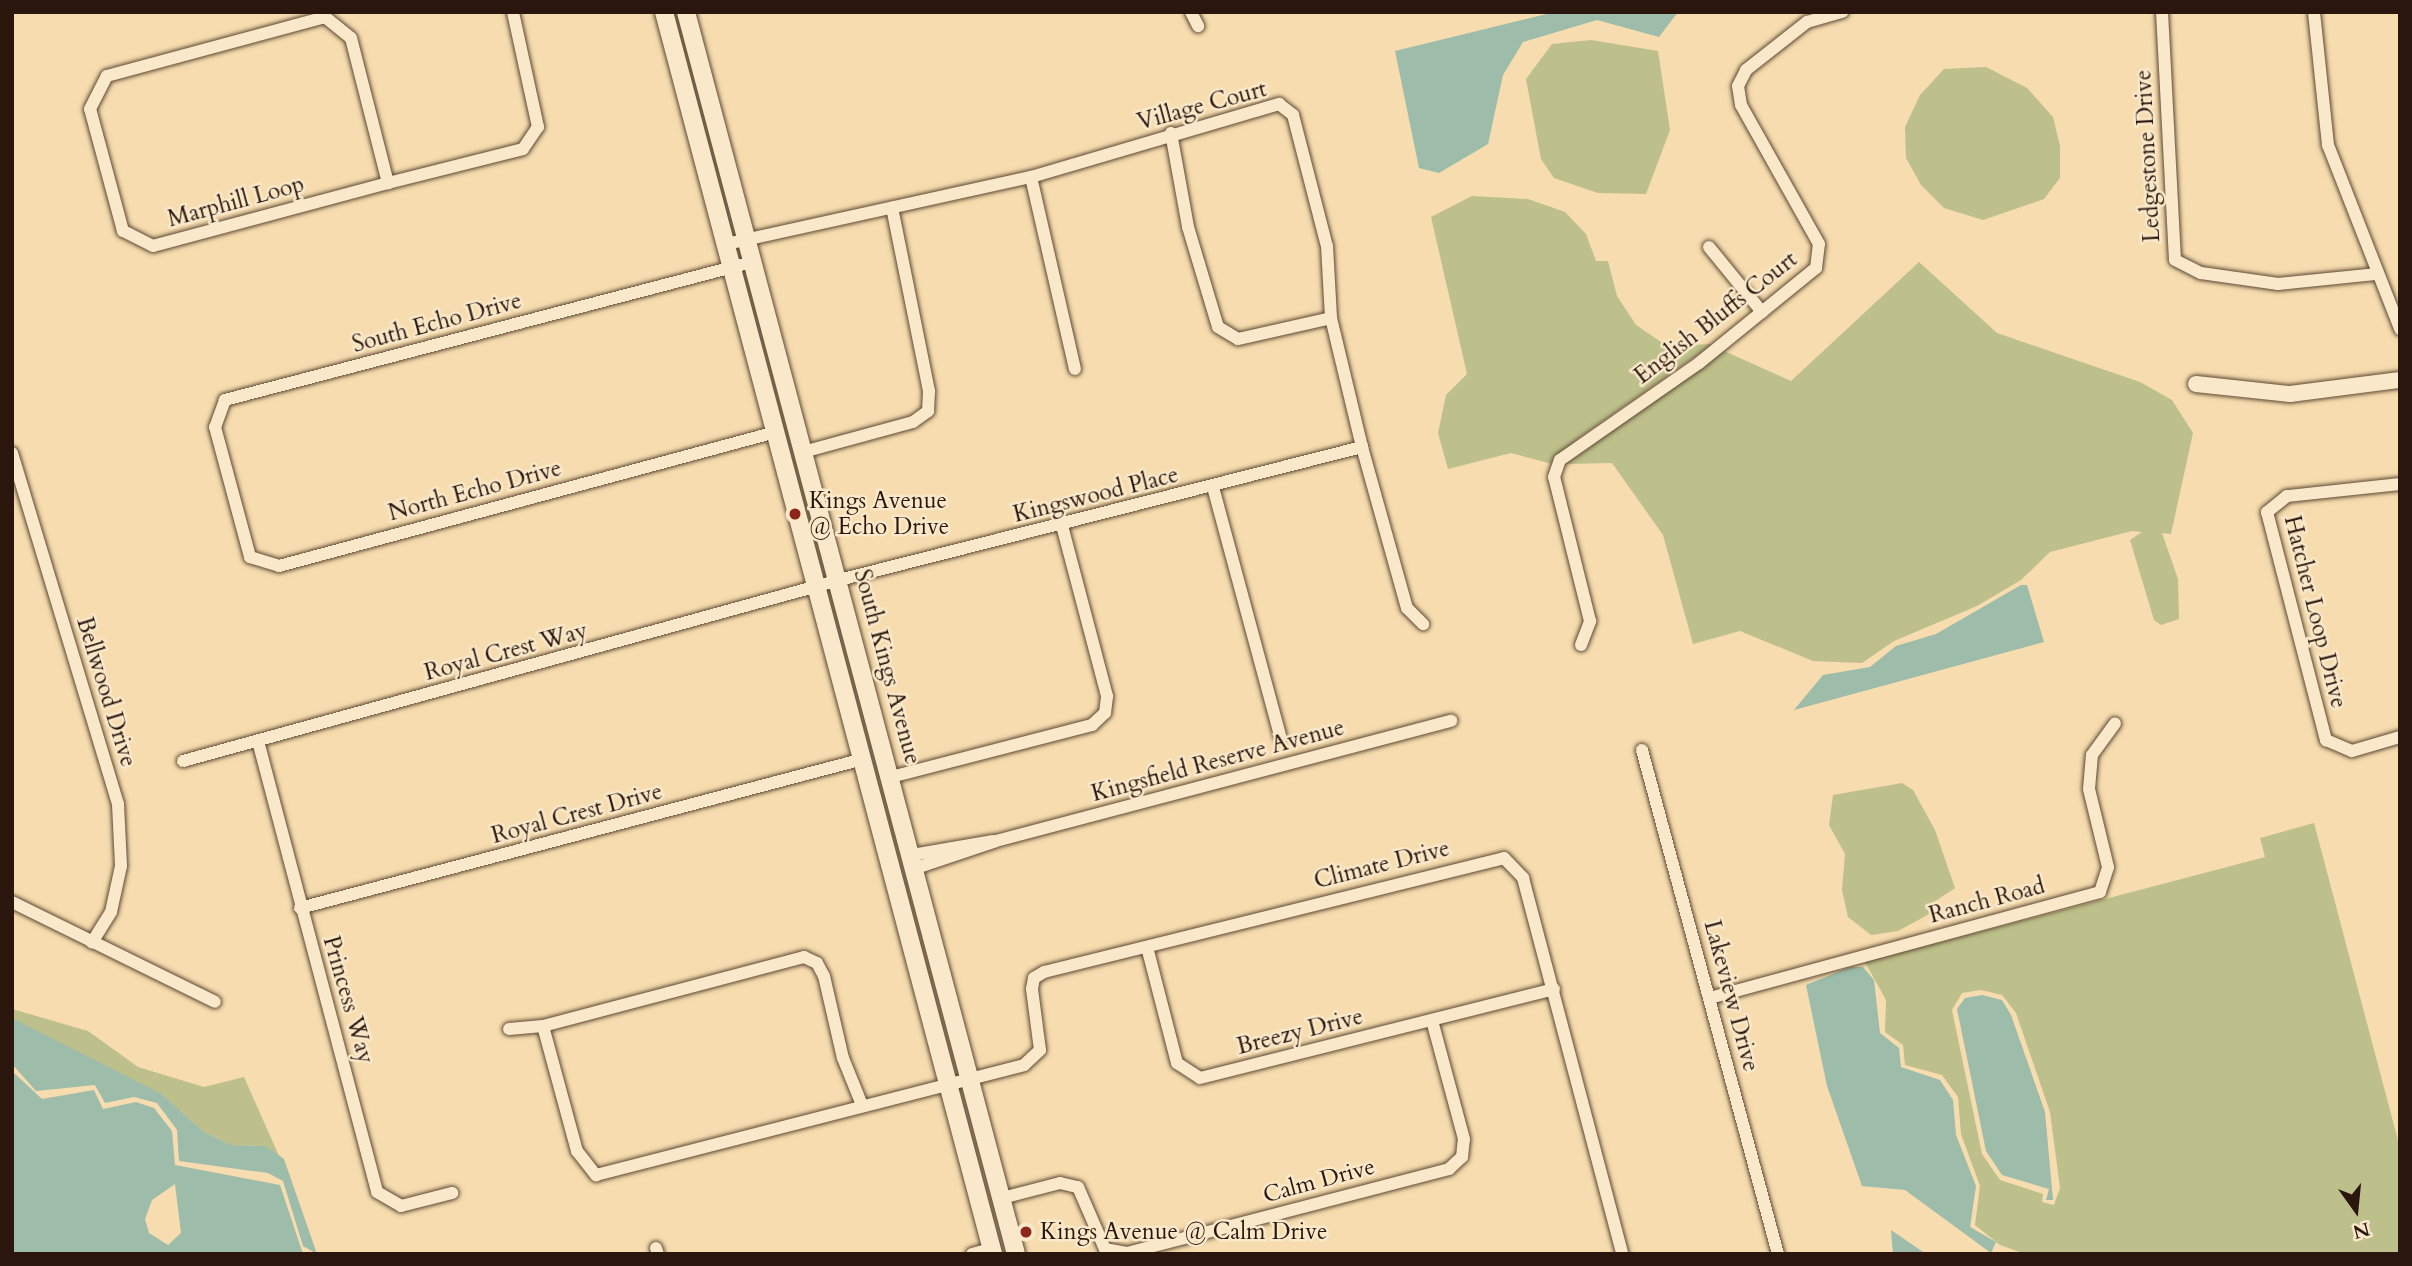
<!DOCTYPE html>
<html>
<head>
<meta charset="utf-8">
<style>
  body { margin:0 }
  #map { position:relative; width:2412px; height:1266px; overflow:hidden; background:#f6dcae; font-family:Cardo,serif }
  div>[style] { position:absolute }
  .green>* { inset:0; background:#bdc08a }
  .water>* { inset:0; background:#9dbca9 }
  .roads { filter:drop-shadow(0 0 2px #5d4834) drop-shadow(0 0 2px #5d4834) }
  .minor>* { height:12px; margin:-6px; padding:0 6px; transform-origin:6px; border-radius:6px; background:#f9e8ca }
  .tertiary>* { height:16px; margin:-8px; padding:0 8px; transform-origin:8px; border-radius:8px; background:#f9e8ca }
  .secondary>* { height:18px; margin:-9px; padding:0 9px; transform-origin:9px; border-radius:9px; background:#f9e8ca }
  .dots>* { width:19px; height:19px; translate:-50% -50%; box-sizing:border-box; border:4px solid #f9e8ca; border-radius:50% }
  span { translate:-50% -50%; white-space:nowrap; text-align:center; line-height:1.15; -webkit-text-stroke:5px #f9e8ca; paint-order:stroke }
  .street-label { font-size:23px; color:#2a160c }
  .poi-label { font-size:23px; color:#2a160c }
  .left { translate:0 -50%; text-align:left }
  .frame { position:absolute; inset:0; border:14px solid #2a160c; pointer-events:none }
  .north { position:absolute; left:2321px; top:1175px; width:70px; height:70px; -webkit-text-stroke:5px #f9e8ca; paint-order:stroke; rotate:165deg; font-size:19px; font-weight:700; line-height:28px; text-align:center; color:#2a160c }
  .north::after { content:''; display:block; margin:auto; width:24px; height:32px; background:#2a160c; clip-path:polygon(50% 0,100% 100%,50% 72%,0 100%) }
</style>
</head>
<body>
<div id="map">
  <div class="green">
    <div style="clip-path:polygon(1591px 40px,1658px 51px,1670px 130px,1646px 194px,1598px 193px,1554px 178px,1541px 159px,1526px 79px,1552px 44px)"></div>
    <div style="clip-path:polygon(1986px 67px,2027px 88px,2053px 117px,2060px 146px,2060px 178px,2044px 199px,1983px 220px,1944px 208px,1921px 185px,1906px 158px,1905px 127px,1920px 95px,1944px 69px)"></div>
    <div style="clip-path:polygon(1472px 196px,1528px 199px,1565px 212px,1586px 234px,1596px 261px,1608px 261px,1617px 296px,1636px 325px,1667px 346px,1713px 344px,1580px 437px,1552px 464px,1511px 453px,1448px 469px,1438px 433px,1446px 395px,1467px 374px,1431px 217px)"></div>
    <div style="clip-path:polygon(1919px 262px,1997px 333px,2140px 382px,2172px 400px,2193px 433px,2171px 534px,2162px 533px,2178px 579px,2179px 619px,2161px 625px,2154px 620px,2130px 540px,2142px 532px,2132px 531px,2050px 552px,2021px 580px,1977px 606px,1894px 641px,1862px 663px,1813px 661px,1740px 631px,1693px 644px,1663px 535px,1612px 463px,1566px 464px,1724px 351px,1791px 381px)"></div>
    <div style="clip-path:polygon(1902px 783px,1913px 790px,1935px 830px,1955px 888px,1934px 902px,1933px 912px,1898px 931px,1871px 935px,1848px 917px,1842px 890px,1845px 854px,1829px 825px,1833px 795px)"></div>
    <div style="clip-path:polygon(evenodd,2314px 823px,2400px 1148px,2400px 1254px,2025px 1254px,2000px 1245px,1975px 1225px,1980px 1186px,1961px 1134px,1958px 1097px,1942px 1075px,1905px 1065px,1903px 1045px,1885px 1032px,1886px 1000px,1865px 962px,2265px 857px,2260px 838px,2314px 823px,1981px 990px,2002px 995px,2016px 1013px,2050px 1112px,2060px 1188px,2054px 1205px,2042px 1202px,2043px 1194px,2000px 1180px,1982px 1154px,1952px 1010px,1962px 993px,1981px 990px)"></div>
    <div style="clip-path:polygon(12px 1009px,88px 1031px,138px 1067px,204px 1087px,244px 1077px,279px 1156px,266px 1146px,231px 1145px,204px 1132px,162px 1094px,33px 1032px,12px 1018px)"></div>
  </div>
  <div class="water">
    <div style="clip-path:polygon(1555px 12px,1678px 12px,1659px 37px,1597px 20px,1523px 42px,1503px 75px,1488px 144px,1439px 173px,1419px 168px,1395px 51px)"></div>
    <div style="clip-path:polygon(2021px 585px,2027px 585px,2044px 642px,1794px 710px,1823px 675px,1870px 667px,1896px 646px,1936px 634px)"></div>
    <div style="clip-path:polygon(1850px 967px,1863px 967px,1874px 980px,1880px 1033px,1899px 1048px,1901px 1067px,1940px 1080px,1953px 1100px,1956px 1135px,1976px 1186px,1970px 1227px,1996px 1242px,1991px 1253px,1905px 1190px,1862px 1186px,1827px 1086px,1806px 985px)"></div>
    <div style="clip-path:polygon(1982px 995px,2002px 1000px,2011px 1015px,2045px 1112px,2053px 1200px,2046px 1200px,2049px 1189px,2002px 1175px,1986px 1151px,1957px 1009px,1965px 998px)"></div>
    <div style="clip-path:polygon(12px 1018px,162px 1094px,204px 1132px,231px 1145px,266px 1146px,284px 1159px,317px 1254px,303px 1246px,283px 1181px,268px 1173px,179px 1161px,177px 1130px,157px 1103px,134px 1097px,105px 1103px,95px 1085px,36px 1091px,12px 1064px)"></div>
    <div style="clip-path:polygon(evenodd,12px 1071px,42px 1099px,94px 1090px,103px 1109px,136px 1102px,154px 1108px,172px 1131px,175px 1165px,280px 1185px,303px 1254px,12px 1254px,12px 1071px,175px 1184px,181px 1233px,168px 1245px,149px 1233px,145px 1219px,152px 1200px,175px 1184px)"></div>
    <div style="clip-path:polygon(1891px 1230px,1926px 1254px,1893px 1254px)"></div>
  </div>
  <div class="roads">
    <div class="minor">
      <div style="left:1191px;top:12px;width:16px;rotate:63deg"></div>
      <div style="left:2162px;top:12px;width:248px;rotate:87deg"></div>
      <div style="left:2175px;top:260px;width:29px;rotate:27deg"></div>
      <div style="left:2201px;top:273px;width:78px;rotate:8.1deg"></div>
      <div style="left:2278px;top:284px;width:100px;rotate:-5.8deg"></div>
      <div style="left:2314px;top:12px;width:134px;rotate:84deg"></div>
      <div style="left:2328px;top:145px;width:198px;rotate:68.6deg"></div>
      <div style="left:325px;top:17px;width:33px;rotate:39deg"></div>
      <div style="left:351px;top:38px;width:150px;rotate:75.7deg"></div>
      <div style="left:388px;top:183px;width:243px;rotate:165deg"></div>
      <div style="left:153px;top:246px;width:34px;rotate:-153deg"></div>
      <div style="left:123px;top:231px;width:126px;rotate:-105.1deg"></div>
      <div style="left:90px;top:109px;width:37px;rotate:-63deg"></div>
      <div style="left:107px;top:76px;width:226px;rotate:-15.1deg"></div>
      <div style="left:1171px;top:133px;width:96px;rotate:79.7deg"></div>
      <div style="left:1188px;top:227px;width:104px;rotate:73.3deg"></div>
      <div style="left:1218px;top:327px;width:23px;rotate:31deg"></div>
      <div style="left:1238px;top:339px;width:95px;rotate:-12.7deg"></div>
      <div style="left:1031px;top:177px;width:197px;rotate:77.1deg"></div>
      <div style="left:388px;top:183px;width:139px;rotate:-14.1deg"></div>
      <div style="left:523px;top:149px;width:27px;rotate:-56deg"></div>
      <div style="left:538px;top:127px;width:118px;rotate:-102.3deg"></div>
      <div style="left:726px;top:244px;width:312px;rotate:-12.4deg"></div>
      <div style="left:1031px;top:177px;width:259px;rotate:-16.4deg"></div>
      <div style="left:1279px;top:104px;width:18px;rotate:38deg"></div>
      <div style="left:1293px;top:115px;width:135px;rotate:75.5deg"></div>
      <div style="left:1327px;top:246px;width:72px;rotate:86.8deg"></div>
      <div style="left:1331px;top:318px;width:133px;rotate:76.5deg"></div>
      <div style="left:1362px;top:447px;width:167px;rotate:74.4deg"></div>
      <div style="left:1407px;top:608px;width:23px;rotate:45deg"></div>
      <div style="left:1709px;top:247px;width:84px;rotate:50.8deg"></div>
      <div style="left:752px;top:262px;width:545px;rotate:165.33deg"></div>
      <div style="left:225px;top:400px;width:29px;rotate:110deg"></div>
      <div style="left:215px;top:427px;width:135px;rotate:74.9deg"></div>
      <div style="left:250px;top:557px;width:30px;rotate:17deg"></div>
      <div style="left:279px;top:566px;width:515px;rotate:-15.09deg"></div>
      <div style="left:803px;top:452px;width:114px;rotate:-15.3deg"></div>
      <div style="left:913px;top:422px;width:19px;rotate:-36deg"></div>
      <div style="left:928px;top:411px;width:20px;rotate:-87deg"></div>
      <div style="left:929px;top:391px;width:187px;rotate:-101.4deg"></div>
      <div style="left:12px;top:453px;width:367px;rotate:73.2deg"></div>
      <div style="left:118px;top:804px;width:62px;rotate:87.2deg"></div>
      <div style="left:121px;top:866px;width:47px;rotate:102.3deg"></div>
      <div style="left:111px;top:912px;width:36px;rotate:122deg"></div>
      <div style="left:2400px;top:484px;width:114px;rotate:173.9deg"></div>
      <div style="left:2287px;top:496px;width:26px;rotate:141deg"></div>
      <div style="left:2267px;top:512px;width:236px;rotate:75.5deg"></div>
      <div style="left:2326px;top:740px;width:28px;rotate:23deg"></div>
      <div style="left:2352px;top:751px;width:50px;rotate:-16.3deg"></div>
      <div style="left:1213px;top:487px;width:258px;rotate:74.9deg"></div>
      <div style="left:1581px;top:645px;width:26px;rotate:-69deg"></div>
      <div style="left:1590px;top:621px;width:148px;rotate:-104deg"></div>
      <div style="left:1554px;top:477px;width:18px;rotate:-71deg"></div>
      <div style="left:1560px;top:460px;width:169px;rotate:-34.9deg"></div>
      <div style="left:1699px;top:363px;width:151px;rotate:-39.1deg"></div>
      <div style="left:1816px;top:268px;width:24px;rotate:-83deg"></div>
      <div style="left:1819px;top:244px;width:159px;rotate:-119.3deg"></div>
      <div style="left:1741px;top:105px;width:19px;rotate:-99deg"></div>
      <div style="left:1738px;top:86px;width:18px;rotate:-63deg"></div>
      <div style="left:1746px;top:70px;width:78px;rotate:-38.2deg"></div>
      <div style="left:1807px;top:22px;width:37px;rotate:-16deg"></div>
      <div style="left:258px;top:741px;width:466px;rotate:75.2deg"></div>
      <div style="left:377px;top:1192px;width:28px;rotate:30deg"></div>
      <div style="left:401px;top:1206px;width:53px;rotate:-14.3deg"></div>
      <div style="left:1642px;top:750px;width:522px;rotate:74.9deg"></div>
      <div style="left:183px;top:761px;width:681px;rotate:-15.42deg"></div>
      <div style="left:839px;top:580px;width:540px;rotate:-14.27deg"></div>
      <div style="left:891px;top:777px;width:208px;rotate:-14.5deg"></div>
      <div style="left:1092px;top:725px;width:18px;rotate:-43deg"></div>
      <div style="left:1105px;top:713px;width:17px;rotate:-83deg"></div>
      <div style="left:1107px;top:696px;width:176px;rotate:-104.8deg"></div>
      <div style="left:912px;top:855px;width:81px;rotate:-9.9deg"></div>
      <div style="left:916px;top:868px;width:84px;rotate:-18.6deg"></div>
      <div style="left:996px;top:841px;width:471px;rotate:-14.8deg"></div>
      <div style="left:12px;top:902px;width:226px;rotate:26.2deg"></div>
      <div style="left:300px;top:908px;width:582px;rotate:-14.82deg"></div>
      <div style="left:1147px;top:947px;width:120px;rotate:75.5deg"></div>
      <div style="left:1177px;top:1063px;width:27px;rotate:33deg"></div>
      <div style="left:1200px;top:1078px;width:365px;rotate:-14.1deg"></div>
      <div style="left:1710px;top:998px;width:404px;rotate:-15.2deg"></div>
      <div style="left:2100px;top:892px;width:26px;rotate:-72deg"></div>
      <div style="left:2108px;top:867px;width:80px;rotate:-103.7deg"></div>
      <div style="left:2089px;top:789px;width:34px;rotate:-85deg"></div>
      <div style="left:2092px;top:755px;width:39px;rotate:-54deg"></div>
      <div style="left:543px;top:1026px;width:130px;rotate:74.8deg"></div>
      <div style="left:577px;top:1151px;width:31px;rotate:52deg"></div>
      <div style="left:596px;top:1175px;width:442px;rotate:-14.4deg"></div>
      <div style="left:1024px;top:1065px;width:22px;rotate:-43deg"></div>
      <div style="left:1040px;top:1050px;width:62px;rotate:-97.5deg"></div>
      <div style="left:1032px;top:989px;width:11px;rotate:-80deg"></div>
      <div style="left:1034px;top:978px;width:12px;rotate:-31deg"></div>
      <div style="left:1044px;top:972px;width:474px;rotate:-13.9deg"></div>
      <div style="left:1504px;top:858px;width:28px;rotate:46deg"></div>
      <div style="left:1523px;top:878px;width:389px;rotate:75.2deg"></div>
      <div style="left:509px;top:1029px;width:34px;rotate:-5deg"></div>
      <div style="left:543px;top:1026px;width:270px;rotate:-14.8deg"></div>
      <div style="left:804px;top:957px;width:14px;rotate:25deg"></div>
      <div style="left:817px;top:963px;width:15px;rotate:62deg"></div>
      <div style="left:824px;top:976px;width:84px;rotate:77deg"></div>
      <div style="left:843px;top:1058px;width:51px;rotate:68deg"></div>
      <div style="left:1002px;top:1198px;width:60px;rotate:-14.5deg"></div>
      <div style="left:1060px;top:1183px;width:18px;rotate:13deg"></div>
      <div style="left:1078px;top:1187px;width:68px;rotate:66.5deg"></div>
      <div style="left:1105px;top:1249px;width:22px;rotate:10deg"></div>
      <div style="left:1127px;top:1253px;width:333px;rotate:-14.6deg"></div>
      <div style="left:1449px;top:1169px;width:18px;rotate:-43deg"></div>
      <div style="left:1462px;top:1157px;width:18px;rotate:-84deg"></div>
      <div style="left:1464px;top:1139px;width:123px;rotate:-105.1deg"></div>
      <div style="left:656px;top:1248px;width:6px;rotate:72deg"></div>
      <div style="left:972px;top:1254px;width:20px;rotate:-15deg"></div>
    </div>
    <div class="tertiary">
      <div style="left:2196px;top:384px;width:95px;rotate:6.1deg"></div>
      <div style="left:2290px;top:394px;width:111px;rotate:-7.3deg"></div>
    </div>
    <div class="secondary">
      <div style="left:664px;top:12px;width:1285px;rotate:75.16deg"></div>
      <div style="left:686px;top:12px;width:1285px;rotate:75.12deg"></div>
    </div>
  </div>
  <div class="dots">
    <div style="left:795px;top:514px;background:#8f2418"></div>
    <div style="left:1026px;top:1232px;background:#8f2418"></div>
  </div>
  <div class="street-label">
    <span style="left:1202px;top:106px;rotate:-15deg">Village Court</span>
    <span style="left:2148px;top:156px;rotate:-93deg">Ledgestone Drive</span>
    <span style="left:236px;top:202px;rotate:-15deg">Marphill Loop</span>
    <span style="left:1716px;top:318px;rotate:-38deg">English Bluffs Court</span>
    <span style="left:437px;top:323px;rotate:-15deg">South Echo Drive</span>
    <span style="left:475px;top:491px;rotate:-15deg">North Echo Drive</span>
    <span style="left:1096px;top:495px;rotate:-14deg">Kingswood Place</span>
    <span style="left:2315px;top:612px;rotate:76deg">Hatcher Loop Drive</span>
    <span style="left:506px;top:652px;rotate:-15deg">Royal Crest Way</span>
    <span style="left:887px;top:667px;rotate:75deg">South Kings Avenue</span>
    <span style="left:106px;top:692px;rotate:73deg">Bellwood Drive</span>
    <span style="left:1218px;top:761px;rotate:-15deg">Kingsfield Reserve Avenue</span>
    <span style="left:577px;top:814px;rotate:-15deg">Royal Crest Drive</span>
    <span style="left:1382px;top:865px;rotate:-14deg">Climate Drive</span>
    <span style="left:1987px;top:901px;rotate:-15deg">Ranch Road</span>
    <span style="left:1731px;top:996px;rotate:75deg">Lakeview Drive</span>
    <span style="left:348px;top:1000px;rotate:74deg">Princess Way</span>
    <span style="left:1300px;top:1032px;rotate:-14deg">Breezy Drive</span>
    <span style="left:1319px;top:1181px;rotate:-15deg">Calm Drive</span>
  </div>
  <div class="poi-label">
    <span class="left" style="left:809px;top:514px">Kings Avenue<br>@ Echo Drive</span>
    <span class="left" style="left:1040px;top:1232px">Kings Avenue @ Calm Drive</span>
  </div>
  <div class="frame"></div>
  <div class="north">N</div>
</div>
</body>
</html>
